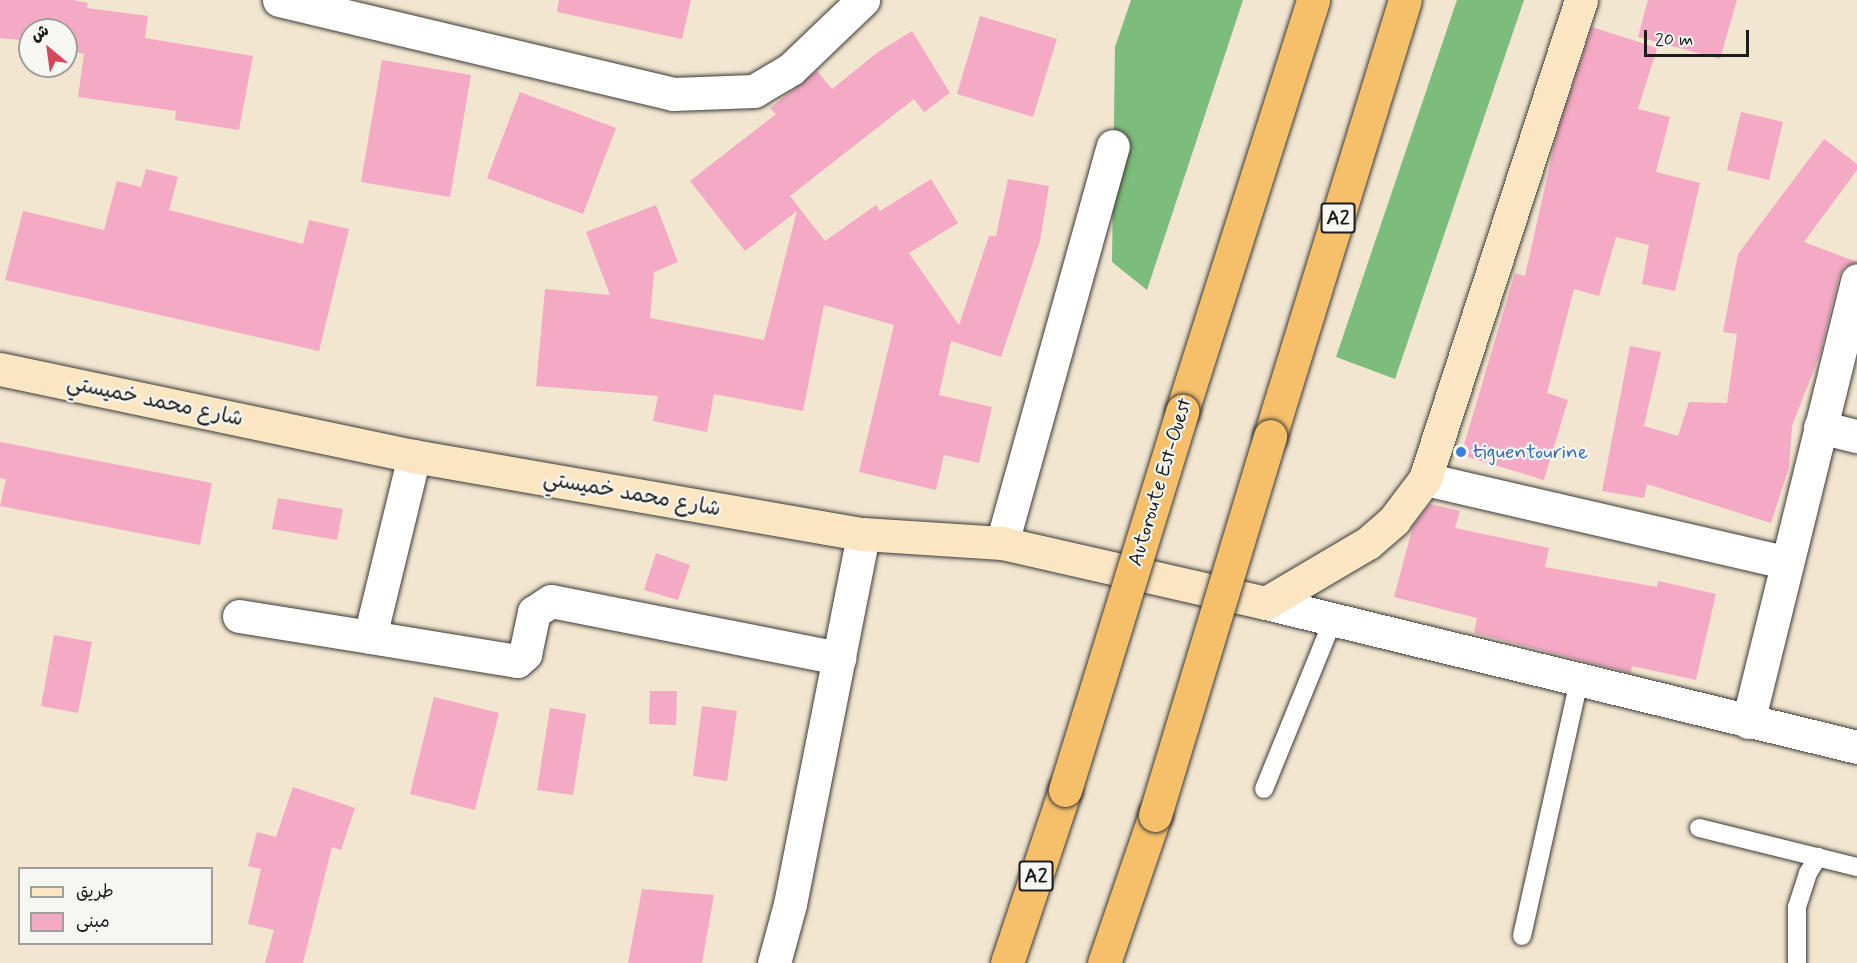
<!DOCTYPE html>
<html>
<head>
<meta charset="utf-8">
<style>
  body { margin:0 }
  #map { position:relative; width:1857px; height:963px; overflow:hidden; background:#f2e6d0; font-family:Mynerve,"Playpen Sans Arabic",sans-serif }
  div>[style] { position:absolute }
  .forest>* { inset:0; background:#7cbc7c }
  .building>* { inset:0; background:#f4a9c5 }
  .roads { filter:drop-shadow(0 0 2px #3c3a37) drop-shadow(0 0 2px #3c3a37) }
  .lane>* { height:18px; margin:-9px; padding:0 9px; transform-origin:9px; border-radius:9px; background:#fff }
  .street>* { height:33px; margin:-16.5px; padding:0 16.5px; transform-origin:16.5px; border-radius:16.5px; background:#fff }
  .secondary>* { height:33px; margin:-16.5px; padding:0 16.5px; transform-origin:16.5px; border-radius:16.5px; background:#fbe6c4 }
  .highway>* { height:33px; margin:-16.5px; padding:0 16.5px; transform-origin:16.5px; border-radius:16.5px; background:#f6c06b }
  .bridges { filter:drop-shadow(0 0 2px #3c3a37) drop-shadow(0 0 2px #3c3a37) }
  .highway-bridge>* { height:33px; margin:-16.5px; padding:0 16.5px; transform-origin:16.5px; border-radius:16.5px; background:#f6c06b }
  .dots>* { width:16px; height:16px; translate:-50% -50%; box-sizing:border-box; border:3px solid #f6f6f2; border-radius:50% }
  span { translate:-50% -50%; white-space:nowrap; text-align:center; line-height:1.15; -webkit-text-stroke:4.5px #f6f6f2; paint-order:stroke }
  .shield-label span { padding:2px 4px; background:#f6f6f2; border:2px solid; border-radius:4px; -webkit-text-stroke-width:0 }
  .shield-label { font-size:20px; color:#1c1c1c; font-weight:700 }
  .street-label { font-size:21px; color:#1c1c1c }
  .shop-label { font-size:21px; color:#366cbe }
  .left { translate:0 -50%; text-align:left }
  .legend { position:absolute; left:18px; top:867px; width:195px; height:78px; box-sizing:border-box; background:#f6f6f2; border:2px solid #9f9f9c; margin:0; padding:8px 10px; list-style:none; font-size:18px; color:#1c1c1c }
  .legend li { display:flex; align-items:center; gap:12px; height:30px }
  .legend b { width:30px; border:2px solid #9f9f9c }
  .north { position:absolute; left:18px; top:18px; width:60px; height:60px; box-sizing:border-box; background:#f6f6f2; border:2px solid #9f9f9c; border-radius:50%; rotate:331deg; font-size:16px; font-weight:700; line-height:24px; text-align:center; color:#1c1c1c }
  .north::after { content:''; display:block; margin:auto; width:21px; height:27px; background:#d1495b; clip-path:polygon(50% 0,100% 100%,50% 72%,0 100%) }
  .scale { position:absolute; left:1644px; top:30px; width:105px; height:27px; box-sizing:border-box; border:3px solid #1c1c1c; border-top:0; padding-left:8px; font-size:18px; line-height:21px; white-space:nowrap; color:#1c1c1c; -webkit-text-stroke:4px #f6f6f2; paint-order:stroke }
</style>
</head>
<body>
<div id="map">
  <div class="forest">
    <div style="clip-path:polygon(1131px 0,1243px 0,1147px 290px,1112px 262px,1115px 47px)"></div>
    <div style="clip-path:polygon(1457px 0,1524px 0,1395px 379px,1336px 357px)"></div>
  </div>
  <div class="building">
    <div style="clip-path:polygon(0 0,73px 0,88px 3px,87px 8px,148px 16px,145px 38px,253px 56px,239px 130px,175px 120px,176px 111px,78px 97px,84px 54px,66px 50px,66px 30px,30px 30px,30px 41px,0 38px)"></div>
    <div style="clip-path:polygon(559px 0,691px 0,682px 39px,557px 12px)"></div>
    <div style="clip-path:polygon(1648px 0,1737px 0,1720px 59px,1638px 37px)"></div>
    <div style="clip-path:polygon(980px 16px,1057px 39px,1033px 117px,957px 94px)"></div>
    <div style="clip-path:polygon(1592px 27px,1657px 48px,1638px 109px,1670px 117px,1656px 172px,1700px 183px,1675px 291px,1642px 284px,1649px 245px,1616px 237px,1599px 296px,1574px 289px,1547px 393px,1568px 400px,1544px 480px,1461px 455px,1515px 273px,1525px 276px,1557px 133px)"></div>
    <div style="clip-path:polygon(912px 31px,950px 93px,924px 112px,914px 99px,790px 196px,825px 241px,876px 205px,880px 211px,931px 179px,958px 223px,909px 253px,959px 325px,989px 236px,996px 236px,1008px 179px,1049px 186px,1040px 241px,1001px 357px,951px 341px,939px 395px,992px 407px,979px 463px,944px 455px,936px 490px,859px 472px,894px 325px,824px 305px,803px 411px,714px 394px,707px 432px,653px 421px,658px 396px,536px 386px,545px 289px,610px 295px,586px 232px,656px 205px,678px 262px,654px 272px,650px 318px,764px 340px,797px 211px,745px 251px,690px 181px,776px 114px,770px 108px,817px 71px,832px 89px,878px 52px)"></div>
    <div style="clip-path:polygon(382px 60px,471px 75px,450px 197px,361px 182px)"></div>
    <div style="clip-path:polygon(520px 92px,616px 128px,583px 214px,487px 178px)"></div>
    <div style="clip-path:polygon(1741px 112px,1783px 122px,1769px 180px,1727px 170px)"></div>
    <div style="clip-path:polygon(1824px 139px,1857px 164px,1857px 170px,1804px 242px,1857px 262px,1844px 267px,1839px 276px,1820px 354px,1792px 426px,1789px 467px,1771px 523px,1647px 484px,1644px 498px,1602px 491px,1630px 346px,1661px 352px,1644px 426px,1678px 436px,1689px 402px,1727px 403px,1737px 334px,1723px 332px,1738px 254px)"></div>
    <div style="clip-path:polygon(146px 169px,178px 177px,169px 210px,303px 244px,309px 220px,349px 229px,319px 351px,5px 280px,23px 211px,104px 230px,117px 181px,141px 187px)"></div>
    <div style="clip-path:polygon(0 442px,212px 483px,200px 545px,0 506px,6px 479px,0 478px)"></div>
    <div style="clip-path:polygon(278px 498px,343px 509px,337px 540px,272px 529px)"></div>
    <div style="clip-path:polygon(1430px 504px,1460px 511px,1455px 528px,1549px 548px,1545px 567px,1657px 587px,1658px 581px,1716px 594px,1696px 680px,1632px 666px,1631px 673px,1474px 633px,1477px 618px,1394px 597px,1413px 526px)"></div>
    <div style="clip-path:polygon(656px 553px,690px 565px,678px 600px,644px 590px)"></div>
    <div style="clip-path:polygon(54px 635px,92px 642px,78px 713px,41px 706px)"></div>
    <div style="clip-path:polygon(650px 691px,677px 691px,676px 725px,649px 724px)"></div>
    <div style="clip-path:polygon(434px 697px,499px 713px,475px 810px,410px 794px)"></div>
    <div style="clip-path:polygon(702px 706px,737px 711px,727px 781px,693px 776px)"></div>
    <div style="clip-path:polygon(550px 708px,586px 714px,573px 795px,537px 790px)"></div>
    <div style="clip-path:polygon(293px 787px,355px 808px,341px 850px,332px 847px,303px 963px,265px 963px,274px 930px,248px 924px,261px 869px,248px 866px,257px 832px,276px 837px)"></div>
    <div style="clip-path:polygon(642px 889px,714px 895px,702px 963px,628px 963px)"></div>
  </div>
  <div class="roads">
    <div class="lane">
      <div style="left:1264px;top:789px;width:183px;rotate:-67.8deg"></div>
      <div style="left:1699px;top:828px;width:163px;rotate:13.9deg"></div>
      <div style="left:1522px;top:936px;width:262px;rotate:-77.4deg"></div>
      <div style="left:1797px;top:963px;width:56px;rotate:-90deg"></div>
      <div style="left:1797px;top:907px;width:36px;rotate:-72deg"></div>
      <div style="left:1808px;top:873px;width:19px;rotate:-58deg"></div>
    </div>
    <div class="street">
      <div style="left:279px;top:0;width:405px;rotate:13.4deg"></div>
      <div style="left:673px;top:94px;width:81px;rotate:-2.1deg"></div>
      <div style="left:754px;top:91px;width:43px;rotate:-30.7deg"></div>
      <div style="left:791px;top:69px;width:100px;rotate:-43.8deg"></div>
      <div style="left:1820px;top:427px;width:38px;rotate:14deg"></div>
      <div style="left:414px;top:456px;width:186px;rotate:103.7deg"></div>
      <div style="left:370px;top:637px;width:149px;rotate:9.3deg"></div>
      <div style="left:517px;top:661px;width:11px;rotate:-41deg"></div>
      <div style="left:525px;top:654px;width:43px;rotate:-77.9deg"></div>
      <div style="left:534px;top:612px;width:20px;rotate:-33deg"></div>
      <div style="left:551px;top:601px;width:294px;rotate:11.2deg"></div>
      <div style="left:1425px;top:479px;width:369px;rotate:13deg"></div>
      <div style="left:1002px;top:543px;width:412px;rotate:-74.4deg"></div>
      <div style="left:1266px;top:603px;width:608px;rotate:13.69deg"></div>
      <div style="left:239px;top:616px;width:133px;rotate:9.1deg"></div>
      <div style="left:1748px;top:722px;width:455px;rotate:-76.1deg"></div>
      <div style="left:774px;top:963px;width:61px;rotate:-74.8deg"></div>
      <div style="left:790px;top:904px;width:377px;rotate:-78.8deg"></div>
    </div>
    <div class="secondary">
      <div style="left:0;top:369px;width:423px;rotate:11.9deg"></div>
      <div style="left:414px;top:456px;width:456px;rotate:9.9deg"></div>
      <div style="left:863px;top:534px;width:139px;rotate:3.7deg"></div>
      <div style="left:1002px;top:543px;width:271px;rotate:12.8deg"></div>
      <div style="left:1266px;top:603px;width:118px;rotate:-30.5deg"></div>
      <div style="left:1368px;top:543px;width:35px;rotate:-41deg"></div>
      <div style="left:1394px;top:520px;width:51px;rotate:-52.9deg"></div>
      <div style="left:1425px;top:479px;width:504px;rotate:-71.96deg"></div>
    </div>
    <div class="highway">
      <div style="left:1182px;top:411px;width:431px;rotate:-72.3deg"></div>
      <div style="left:1270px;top:436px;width:456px;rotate:-72.8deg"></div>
      <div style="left:1007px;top:963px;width:182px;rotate:-71.5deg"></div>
      <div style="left:1104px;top:963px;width:157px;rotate:-71deg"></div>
    </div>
  </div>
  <div class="bridges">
    <div class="highway-bridge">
      <div style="left:1065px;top:790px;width:397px;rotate:-72.8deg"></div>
      <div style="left:1155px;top:815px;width:396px;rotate:-73.1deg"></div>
    </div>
  </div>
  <div class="dots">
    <div style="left:1461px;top:452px;background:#3f7fe0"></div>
  </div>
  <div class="shield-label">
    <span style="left:1338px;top:218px">A2</span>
    <span style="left:1036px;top:876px">A2</span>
  </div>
  <div class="street-label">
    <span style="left:155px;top:401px;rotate:12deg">شارع محمد خميستي</span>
    <span style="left:1160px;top:482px;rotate:-73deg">Autoroute Est-Ouest</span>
    <span style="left:632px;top:494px;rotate:10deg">شارع محمد خميستي</span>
  </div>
  <div class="shop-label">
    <span class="left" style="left:1473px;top:452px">tiguentourine</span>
  </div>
  <ul class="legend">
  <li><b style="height:8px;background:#fbe6c4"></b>طريق</li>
  <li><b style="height:16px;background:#f4a9c5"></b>مبنى</li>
  </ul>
  <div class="north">ش</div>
  <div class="scale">20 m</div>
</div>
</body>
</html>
